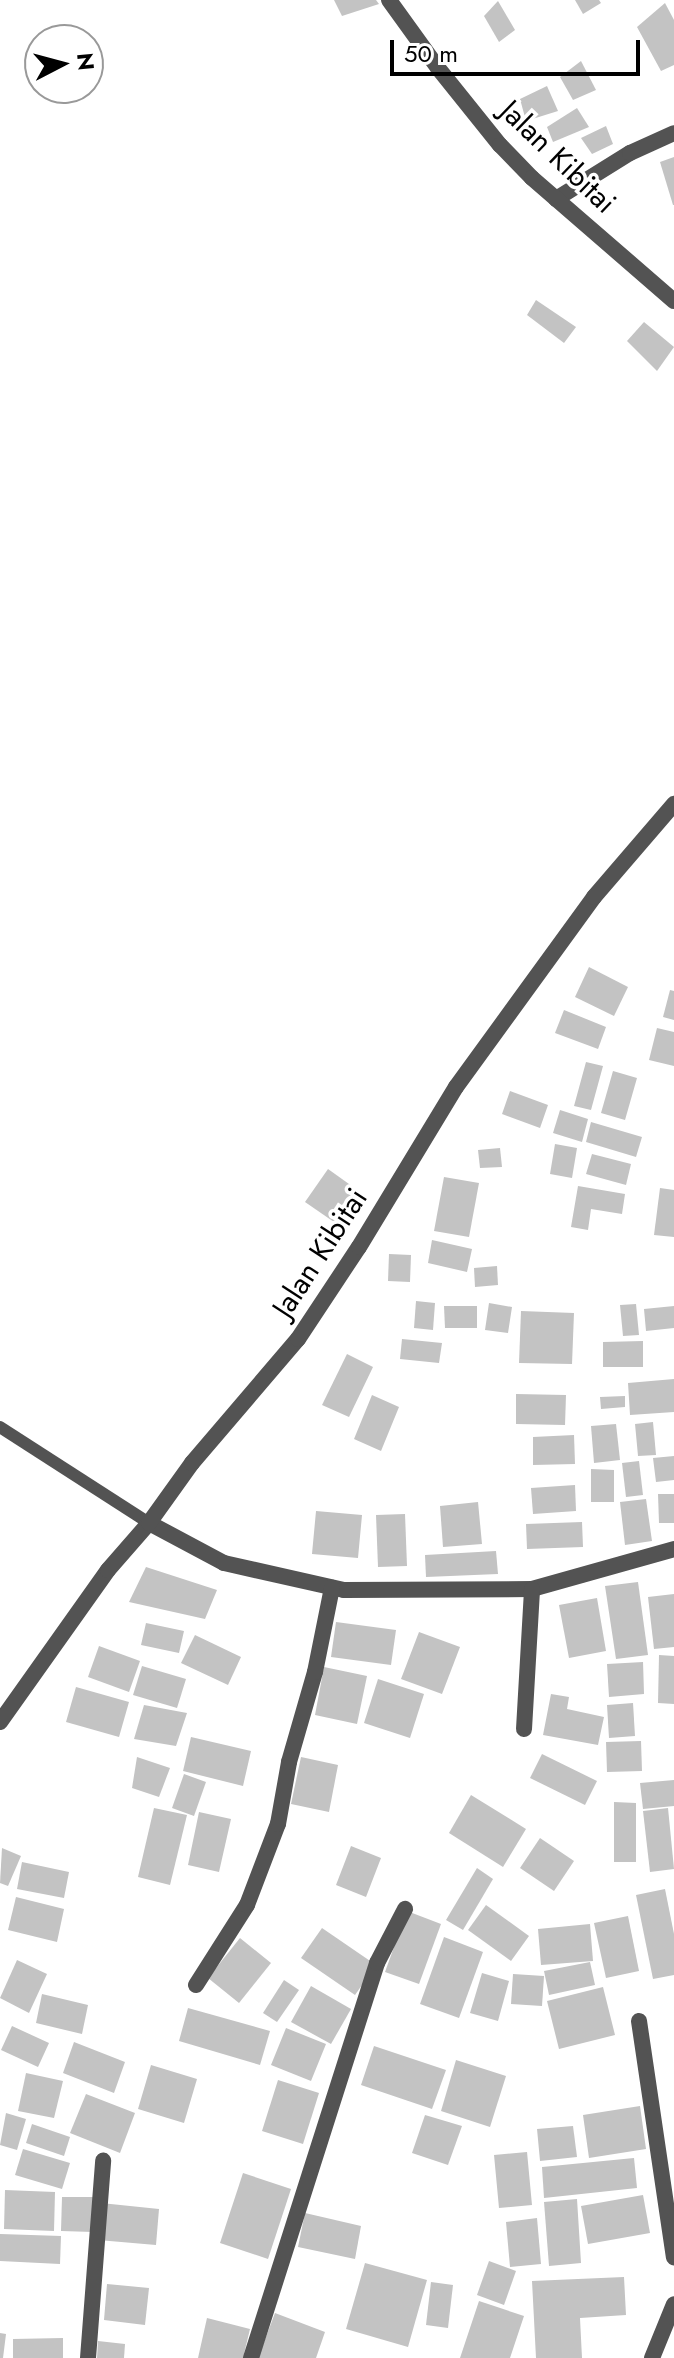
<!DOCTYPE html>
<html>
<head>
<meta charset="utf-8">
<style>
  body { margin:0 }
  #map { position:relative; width:674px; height:2358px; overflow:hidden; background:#fff; font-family:Jost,sans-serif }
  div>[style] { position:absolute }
  .building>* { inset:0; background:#c3c3c3 }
  .service>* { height:12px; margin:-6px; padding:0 6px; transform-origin:6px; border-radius:6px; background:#535353 }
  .minor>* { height:16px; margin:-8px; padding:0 8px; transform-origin:8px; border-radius:8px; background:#535353 }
  .tertiary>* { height:16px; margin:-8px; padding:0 8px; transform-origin:8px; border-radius:8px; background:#535353 }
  span { translate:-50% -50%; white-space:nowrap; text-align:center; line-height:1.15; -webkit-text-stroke:7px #fff; paint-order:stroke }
  .street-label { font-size:30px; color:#000 }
  .north { position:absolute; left:24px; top:24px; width:80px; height:80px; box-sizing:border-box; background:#fff; border:2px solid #999; border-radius:50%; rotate:84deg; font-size:22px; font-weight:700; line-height:32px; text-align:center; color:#000 }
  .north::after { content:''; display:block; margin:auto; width:28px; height:36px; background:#000; clip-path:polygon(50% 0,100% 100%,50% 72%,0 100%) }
  .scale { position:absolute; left:390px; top:40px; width:250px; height:36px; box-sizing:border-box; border:4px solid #000; border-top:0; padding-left:10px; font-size:24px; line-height:28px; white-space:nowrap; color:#000; -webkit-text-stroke:6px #fff; paint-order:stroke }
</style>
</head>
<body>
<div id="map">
  <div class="building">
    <div style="clip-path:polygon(334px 0,376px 0,379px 4px,342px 16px)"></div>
    <div style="clip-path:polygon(575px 0,599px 0,601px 3px,583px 14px)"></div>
    <div style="clip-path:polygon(498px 1px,515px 30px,499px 42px,484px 16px)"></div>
    <div style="clip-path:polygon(665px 3px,674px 20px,674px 65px,661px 71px,637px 27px)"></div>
    <div style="clip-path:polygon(581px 61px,596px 90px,573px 100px,560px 77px)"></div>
    <div style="clip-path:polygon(547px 86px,558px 111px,526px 121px,520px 99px)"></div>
    <div style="clip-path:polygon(577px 108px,589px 127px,553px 142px,547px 127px)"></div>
    <div style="clip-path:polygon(606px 126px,613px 144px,592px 154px,581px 138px)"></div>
    <div style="clip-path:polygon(674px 157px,674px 205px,673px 205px,660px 162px)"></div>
    <div style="clip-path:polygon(536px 300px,576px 327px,564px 343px,527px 315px)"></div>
    <div style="clip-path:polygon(644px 322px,674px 347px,657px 371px,627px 341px)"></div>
    <div style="clip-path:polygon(589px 967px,628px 987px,614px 1016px,575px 997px)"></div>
    <div style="clip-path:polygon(670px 990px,674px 991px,674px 1020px,663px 1017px)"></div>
    <div style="clip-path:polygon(564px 1010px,606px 1027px,598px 1049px,555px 1033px)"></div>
    <div style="clip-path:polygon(657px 1028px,674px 1032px,674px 1066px,649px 1060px)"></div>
    <div style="clip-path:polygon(586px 1062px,603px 1066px,591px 1110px,574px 1106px)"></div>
    <div style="clip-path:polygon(613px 1071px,637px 1078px,625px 1120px,601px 1113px)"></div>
    <div style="clip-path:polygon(510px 1091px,548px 1105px,540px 1128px,502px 1114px)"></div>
    <div style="clip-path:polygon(560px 1110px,588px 1119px,582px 1142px,553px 1133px)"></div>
    <div style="clip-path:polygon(591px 1122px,642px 1137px,636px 1157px,586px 1142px)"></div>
    <div style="clip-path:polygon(555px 1144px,577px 1148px,572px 1178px,550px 1174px)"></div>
    <div style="clip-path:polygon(500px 1148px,502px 1167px,480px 1168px,478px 1150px)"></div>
    <div style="clip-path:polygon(592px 1154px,631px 1164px,626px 1185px,586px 1174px)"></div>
    <div style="clip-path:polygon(328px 1169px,356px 1189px,334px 1222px,305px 1202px)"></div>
    <div style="clip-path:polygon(444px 1177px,479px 1183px,469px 1237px,434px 1231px)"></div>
    <div style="clip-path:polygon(578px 1186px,625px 1194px,622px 1214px,591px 1209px,588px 1230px,571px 1227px)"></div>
    <div style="clip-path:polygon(660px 1188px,674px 1190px,674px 1237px,654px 1235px)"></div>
    <div style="clip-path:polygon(432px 1240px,472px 1249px,467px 1272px,428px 1263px)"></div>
    <div style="clip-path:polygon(389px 1254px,411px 1255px,410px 1282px,388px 1281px)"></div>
    <div style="clip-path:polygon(497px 1266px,498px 1285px,475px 1287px,474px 1268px)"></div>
    <div style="clip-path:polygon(416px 1301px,435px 1303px,433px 1330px,414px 1328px)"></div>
    <div style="clip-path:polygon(489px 1303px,512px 1307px,508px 1333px,485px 1330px)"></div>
    <div style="clip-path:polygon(636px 1304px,639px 1335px,623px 1336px,620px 1305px)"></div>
    <div style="clip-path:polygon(444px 1306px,477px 1306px,477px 1328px,445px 1328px)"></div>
    <div style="clip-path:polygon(674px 1306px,674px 1328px,646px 1331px,644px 1309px)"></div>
    <div style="clip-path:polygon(521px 1311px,574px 1313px,572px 1364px,519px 1363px)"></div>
    <div style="clip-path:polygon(402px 1339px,442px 1343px,439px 1363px,400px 1359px)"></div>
    <div style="clip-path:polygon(643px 1341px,643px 1367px,603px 1367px,603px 1342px)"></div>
    <div style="clip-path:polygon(347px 1354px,373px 1367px,349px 1417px,322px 1405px)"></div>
    <div style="clip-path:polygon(674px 1379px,674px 1412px,630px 1415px,628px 1383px)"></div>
    <div style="clip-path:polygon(516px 1394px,566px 1395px,565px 1425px,516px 1424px)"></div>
    <div style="clip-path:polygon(372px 1395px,399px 1407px,381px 1451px,354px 1439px)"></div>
    <div style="clip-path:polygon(625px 1396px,625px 1407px,601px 1409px,600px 1397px)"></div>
    <div style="clip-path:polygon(653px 1422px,656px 1455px,638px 1456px,635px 1424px)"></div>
    <div style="clip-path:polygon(616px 1424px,620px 1460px,594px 1463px,591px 1426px)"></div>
    <div style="clip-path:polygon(574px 1435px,575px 1464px,533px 1465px,533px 1437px)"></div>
    <div style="clip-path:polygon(674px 1456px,674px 1480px,656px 1482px,653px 1458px)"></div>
    <div style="clip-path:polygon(639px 1461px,643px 1495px,626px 1497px,622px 1463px)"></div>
    <div style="clip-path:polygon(591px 1469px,614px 1470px,614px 1502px,591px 1502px)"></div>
    <div style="clip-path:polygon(575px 1485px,576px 1511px,533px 1514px,531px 1488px)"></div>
    <div style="clip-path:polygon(658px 1494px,674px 1494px,674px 1523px,659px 1523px)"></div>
    <div style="clip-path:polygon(646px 1499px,652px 1541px,625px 1545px,620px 1502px)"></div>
    <div style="clip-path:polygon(478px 1502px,482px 1544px,443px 1547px,440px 1506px)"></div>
    <div style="clip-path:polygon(316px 1511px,362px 1515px,358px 1558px,312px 1554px)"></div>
    <div style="clip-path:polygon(405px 1514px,407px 1566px,378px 1567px,376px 1515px)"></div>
    <div style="clip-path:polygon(582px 1522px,583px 1547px,527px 1549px,526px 1524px)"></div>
    <div style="clip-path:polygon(496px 1551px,498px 1574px,426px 1577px,425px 1555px)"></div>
    <div style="clip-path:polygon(146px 1567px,217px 1590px,205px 1619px,129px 1602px)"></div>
    <div style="clip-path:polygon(638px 1582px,648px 1655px,616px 1659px,605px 1586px)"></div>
    <div style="clip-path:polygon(674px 1594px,674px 1647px,654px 1649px,648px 1597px)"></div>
    <div style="clip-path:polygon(597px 1598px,606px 1651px,569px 1658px,559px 1605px)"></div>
    <div style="clip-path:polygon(336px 1622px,396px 1630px,391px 1665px,331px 1657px)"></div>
    <div style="clip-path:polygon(146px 1623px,184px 1631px,179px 1653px,141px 1645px)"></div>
    <div style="clip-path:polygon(419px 1632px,460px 1647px,442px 1694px,401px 1679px)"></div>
    <div style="clip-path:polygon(195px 1635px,241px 1657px,228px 1685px,181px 1663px)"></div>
    <div style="clip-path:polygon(99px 1646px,140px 1661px,129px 1692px,88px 1677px)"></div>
    <div style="clip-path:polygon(659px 1655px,674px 1656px,674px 1704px,658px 1703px)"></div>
    <div style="clip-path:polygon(643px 1662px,644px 1694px,609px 1697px,607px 1664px)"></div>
    <div style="clip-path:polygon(142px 1666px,186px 1679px,177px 1708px,133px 1695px)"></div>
    <div style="clip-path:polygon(324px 1667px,367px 1676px,357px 1724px,315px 1715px)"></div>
    <div style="clip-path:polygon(378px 1679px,424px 1694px,410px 1738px,364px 1723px)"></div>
    <div style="clip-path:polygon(76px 1687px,129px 1702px,119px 1737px,66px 1722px)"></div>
    <div style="clip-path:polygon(551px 1694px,569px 1697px,567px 1709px,604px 1717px,598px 1745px,543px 1735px)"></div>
    <div style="clip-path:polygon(633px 1703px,635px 1736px,609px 1738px,607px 1705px)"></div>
    <div style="clip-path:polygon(144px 1705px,187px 1713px,176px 1746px,134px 1739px)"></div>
    <div style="clip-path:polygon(191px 1737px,251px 1751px,243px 1786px,183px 1771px)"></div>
    <div style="clip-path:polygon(641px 1741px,642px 1771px,607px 1772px,606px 1742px)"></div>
    <div style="clip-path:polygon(542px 1754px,597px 1781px,585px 1805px,530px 1778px)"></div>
    <div style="clip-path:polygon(137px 1757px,170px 1768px,159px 1797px,132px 1788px)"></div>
    <div style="clip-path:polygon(301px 1757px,338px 1765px,329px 1812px,291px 1804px)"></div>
    <div style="clip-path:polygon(184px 1774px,206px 1782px,194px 1816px,172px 1808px)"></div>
    <div style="clip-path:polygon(674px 1780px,674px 1806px,643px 1809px,640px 1783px)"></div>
    <div style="clip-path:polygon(471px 1795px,526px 1829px,503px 1867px,449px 1833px)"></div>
    <div style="clip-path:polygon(614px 1802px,636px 1803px,636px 1862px,614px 1862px)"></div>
    <div style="clip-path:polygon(154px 1808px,187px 1815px,170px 1885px,138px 1877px)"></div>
    <div style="clip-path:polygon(668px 1808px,674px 1869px,650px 1872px,643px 1811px)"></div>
    <div style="clip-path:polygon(199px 1812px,231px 1819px,219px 1872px,188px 1865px)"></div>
    <div style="clip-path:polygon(540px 1838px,574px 1861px,554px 1891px,520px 1868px)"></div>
    <div style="clip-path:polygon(351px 1846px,381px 1858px,366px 1897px,336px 1885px)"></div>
    <div style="clip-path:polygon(2px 1848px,21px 1856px,8px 1886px,0 1883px)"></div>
    <div style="clip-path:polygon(22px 1862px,69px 1872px,64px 1898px,17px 1889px)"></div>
    <div style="clip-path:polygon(477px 1868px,493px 1879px,463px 1930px,446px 1920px)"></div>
    <div style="clip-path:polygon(665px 1889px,674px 1934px,674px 1975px,653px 1979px,636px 1895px)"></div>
    <div style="clip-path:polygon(16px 1897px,64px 1909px,57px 1942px,8px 1930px)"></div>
    <div style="clip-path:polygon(486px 1905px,529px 1936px,511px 1961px,468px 1930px)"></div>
    <div style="clip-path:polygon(407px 1911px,441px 1924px,419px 1984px,385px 1972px)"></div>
    <div style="clip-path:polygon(628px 1916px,639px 1971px,606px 1978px,594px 1923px)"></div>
    <div style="clip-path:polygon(590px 1924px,593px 1961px,541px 1965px,538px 1929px)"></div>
    <div style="clip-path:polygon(322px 1928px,376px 1965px,355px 1995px,301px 1958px)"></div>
    <div style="clip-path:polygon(444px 1937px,483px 1952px,459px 2018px,420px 2004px)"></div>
    <div style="clip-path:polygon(240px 1938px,271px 1963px,239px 2003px,208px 1978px)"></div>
    <div style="clip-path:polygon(17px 1960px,47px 1974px,29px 2013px,0 1998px)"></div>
    <div style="clip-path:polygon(590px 1962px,595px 1985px,549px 1995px,544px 1971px)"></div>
    <div style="clip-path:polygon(482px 1973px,509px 1981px,498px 2021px,470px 2013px)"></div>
    <div style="clip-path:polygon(513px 1974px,544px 1976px,542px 2006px,511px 2004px)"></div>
    <div style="clip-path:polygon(284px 1980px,299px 1990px,277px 2022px,263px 2013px)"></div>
    <div style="clip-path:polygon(311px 1986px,351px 2009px,331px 2044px,291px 2022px)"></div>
    <div style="clip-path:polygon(603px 1987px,615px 2035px,559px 2049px,547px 2001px)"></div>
    <div style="clip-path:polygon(42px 1994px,88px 2005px,82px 2034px,36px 2023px)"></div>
    <div style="clip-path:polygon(188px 2008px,270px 2031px,260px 2065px,179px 2041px)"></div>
    <div style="clip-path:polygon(12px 2026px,49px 2043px,38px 2067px,1px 2050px)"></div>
    <div style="clip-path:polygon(286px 2028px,326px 2044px,311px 2081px,271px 2065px)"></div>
    <div style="clip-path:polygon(74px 2042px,125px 2062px,114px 2093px,63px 2073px)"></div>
    <div style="clip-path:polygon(374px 2046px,446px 2070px,432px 2109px,361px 2085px)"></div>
    <div style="clip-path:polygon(456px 2060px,506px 2076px,490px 2127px,441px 2111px)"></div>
    <div style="clip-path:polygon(151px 2065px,197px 2079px,184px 2123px,138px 2109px)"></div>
    <div style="clip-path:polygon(26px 2073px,63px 2081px,54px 2118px,18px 2111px)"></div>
    <div style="clip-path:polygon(278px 2080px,319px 2093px,303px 2144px,262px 2131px)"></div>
    <div style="clip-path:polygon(86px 2094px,135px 2113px,120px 2153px,70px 2133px)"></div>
    <div style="clip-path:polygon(640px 2106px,646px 2149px,589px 2158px,583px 2115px)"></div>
    <div style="clip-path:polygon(6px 2113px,26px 2119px,17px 2150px,0 2145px)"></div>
    <div style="clip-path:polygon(425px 2115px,462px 2126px,448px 2165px,412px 2153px)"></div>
    <div style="clip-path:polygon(32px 2124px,70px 2137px,64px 2156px,26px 2143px)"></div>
    <div style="clip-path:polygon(573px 2126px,577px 2157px,540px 2161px,537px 2129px)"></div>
    <div style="clip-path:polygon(23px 2149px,70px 2163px,62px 2189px,15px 2175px)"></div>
    <div style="clip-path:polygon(527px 2152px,532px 2205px,499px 2208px,494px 2155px)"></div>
    <div style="clip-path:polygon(634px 2158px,637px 2188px,544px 2198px,542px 2167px)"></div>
    <div style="clip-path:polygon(243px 2173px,291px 2189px,268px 2259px,220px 2243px)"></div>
    <div style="clip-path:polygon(5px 2190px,55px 2192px,54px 2231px,4px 2229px)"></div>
    <div style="clip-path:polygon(643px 2195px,650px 2233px,588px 2244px,581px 2206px)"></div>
    <div style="clip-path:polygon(62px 2197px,93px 2197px,93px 2232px,61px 2231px)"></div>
    <div style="clip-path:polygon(577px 2199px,581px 2263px,549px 2266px,544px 2202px)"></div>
    <div style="clip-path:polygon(101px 2203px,159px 2209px,156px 2245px,98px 2240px)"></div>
    <div style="clip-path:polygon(305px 2213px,361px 2226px,355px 2259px,298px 2247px)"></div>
    <div style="clip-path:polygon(537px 2218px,541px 2264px,510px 2267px,506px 2222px)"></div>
    <div style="clip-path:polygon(0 2234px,61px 2236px,60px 2264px,0 2261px)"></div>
    <div style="clip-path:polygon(489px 2261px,516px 2271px,504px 2305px,477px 2295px)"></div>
    <div style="clip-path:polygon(365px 2263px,427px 2280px,408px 2347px,346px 2329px)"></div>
    <div style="clip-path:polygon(624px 2277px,626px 2315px,580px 2318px,582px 2358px,536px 2358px,532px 2281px)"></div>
    <div style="clip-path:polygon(431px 2282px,453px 2285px,448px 2328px,426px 2325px)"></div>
    <div style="clip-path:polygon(107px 2284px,149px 2288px,145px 2325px,104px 2320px)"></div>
    <div style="clip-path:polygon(479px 2301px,524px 2316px,510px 2358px,460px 2358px)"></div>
    <div style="clip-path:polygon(275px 2313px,325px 2332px,316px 2358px,258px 2358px)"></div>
    <div style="clip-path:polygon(207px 2318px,250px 2329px,243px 2358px,198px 2358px)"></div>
    <div style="clip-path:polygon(0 2333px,6px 2334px,3px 2358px,0 2358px)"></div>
    <div style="clip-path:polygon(63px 2338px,63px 2358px,13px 2358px,13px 2339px)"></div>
    <div style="clip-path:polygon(98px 2341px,125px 2344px,124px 2358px,97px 2358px)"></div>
  </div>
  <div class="service">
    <div style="left:0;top:1427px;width:177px;rotate:32.8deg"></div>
  </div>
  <div class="minor">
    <div style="left:556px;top:199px;width:87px;rotate:-31.9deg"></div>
    <div style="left:630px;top:153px;width:48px;rotate:-24.4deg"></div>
    <div style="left:149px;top:1523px;width:85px;rotate:28.1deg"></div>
    <div style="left:224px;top:1563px;width:123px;rotate:12.7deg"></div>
    <div style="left:344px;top:1590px;width:188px;rotate:-0.3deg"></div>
    <div style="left:532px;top:1589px;width:148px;rotate:-15.7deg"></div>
    <div style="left:524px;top:1729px;width:140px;rotate:-86.7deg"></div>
    <div style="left:196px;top:1985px;width:95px;rotate:-57.5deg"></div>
    <div style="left:247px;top:1905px;width:87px;rotate:-69.1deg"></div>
    <div style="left:278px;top:1824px;width:63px;rotate:-79.9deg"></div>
    <div style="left:289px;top:1762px;width:94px;rotate:-73.9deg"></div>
    <div style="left:315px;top:1672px;width:86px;rotate:-78.6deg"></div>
    <div style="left:639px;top:2021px;width:239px;rotate:81.6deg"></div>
    <div style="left:88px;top:2358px;width:198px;rotate:-85.6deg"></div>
    <div style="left:251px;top:2358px;width:415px;rotate:-72.3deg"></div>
    <div style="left:377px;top:1963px;width:61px;rotate:-62.6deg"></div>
    <div style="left:652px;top:2358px;width:58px;rotate:-67.8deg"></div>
  </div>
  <div class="tertiary">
    <div style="left:389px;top:0;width:84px;rotate:54.2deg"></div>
    <div style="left:438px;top:68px;width:99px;rotate:51.2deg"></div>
    <div style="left:500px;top:145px;width:46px;rotate:45.9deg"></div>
    <div style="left:532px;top:178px;width:188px;rotate:40.9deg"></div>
    <div style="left:0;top:1722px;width:186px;rotate:-54.6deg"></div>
    <div style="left:108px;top:1570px;width:62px;rotate:-48.9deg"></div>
    <div style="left:149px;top:1523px;width:74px;rotate:-54.4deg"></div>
    <div style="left:192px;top:1463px;width:163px;rotate:-49.5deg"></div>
    <div style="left:298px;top:1339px;width:110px;rotate:-56.5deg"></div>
    <div style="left:359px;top:1247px;width:187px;rotate:-58.8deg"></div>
    <div style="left:456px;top:1087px;width:235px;rotate:-54deg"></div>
    <div style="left:594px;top:897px;width:123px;rotate:-49.3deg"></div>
  </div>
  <div class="street-label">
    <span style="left:558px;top:157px;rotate:44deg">Jalan Kibitai</span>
    <span style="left:320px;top:1253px;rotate:-57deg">Jalan Kibitai</span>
  </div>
  <div class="north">N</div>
  <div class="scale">50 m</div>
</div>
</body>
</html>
